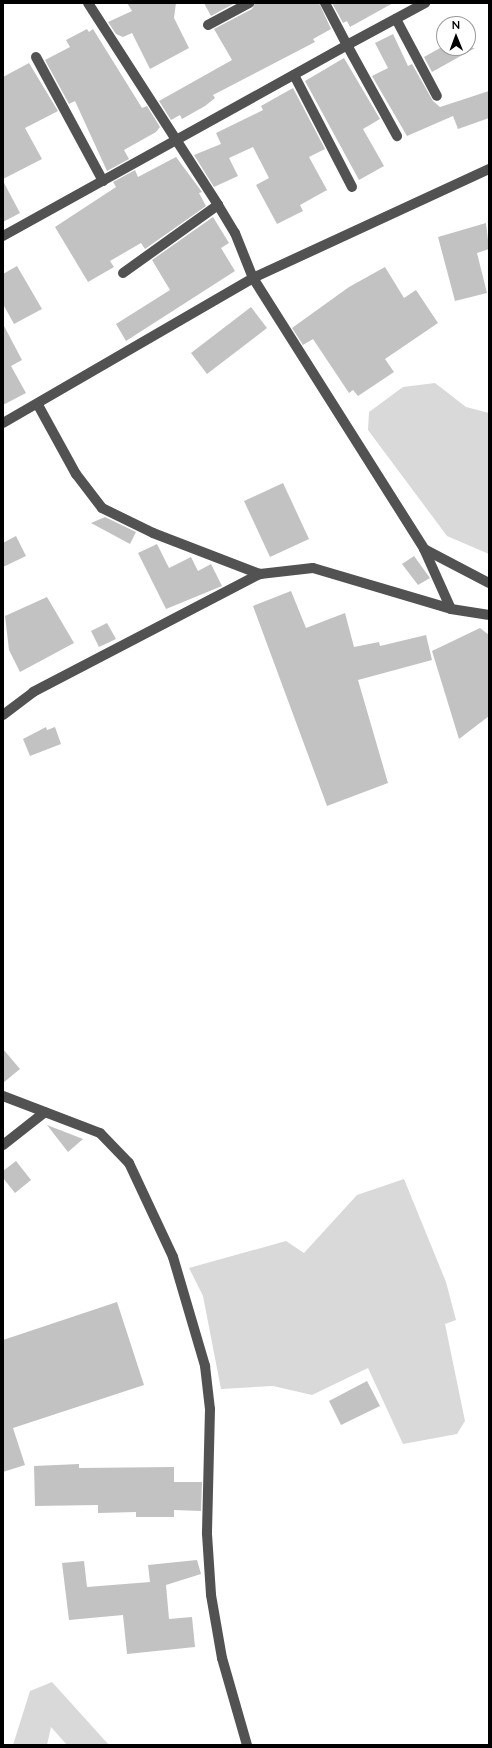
<!DOCTYPE html>
<html>
<head>
<meta charset="utf-8">
<style>
  body { margin:0 }
  #map { position:relative; width:492px; height:1748px; overflow:hidden; background:#fff; font-family:Lato,sans-serif }
  div>[style] { position:absolute }
  .green>* { inset:0; background:#d9d9d9 }
  .building>* { inset:0; background:#c2c2c2 }
  .minor>* { height:10px; margin:-5px; padding:0 5px; transform-origin:5px; border-radius:5px; background:#525252 }
  span { translate:-50% -50%; white-space:nowrap; text-align:center; line-height:1.15; -webkit-text-stroke:4px #fff; paint-order:stroke }
  .frame { position:absolute; inset:0; border:4px solid #000; pointer-events:none }
  .north { position:absolute; left:436px; top:16px; width:40px; height:40px; box-sizing:border-box; background:#fff; border:1px solid #999; border-radius:50%; rotate:359deg; font-size:11px; font-weight:700; line-height:16px; text-align:center; color:#000 }
  .north::after { content:''; display:block; margin:auto; width:14px; height:18px; background:#000; clip-path:polygon(50% 0,100% 100%,50% 72%,0 100%) }
</style>
</head>
<body>
<div id="map">
  <div class="green">
    <div style="clip-path:polygon(435px 383px,466px 407px,489px 413px,489px 554px,447px 536px,368px 430px,369px 412px,403px 387px)"></div>
    <div style="clip-path:polygon(404px 1179px,446px 1282px,456px 1320px,445px 1324px,465px 1421px,457px 1434px,403px 1444px,368px 1368px,312px 1395px,273px 1386px,221px 1389px,203px 1296px,189px 1268px,286px 1241px,304px 1253px,357px 1195px)"></div>
    <div style="clip-path:polygon(52px 1682px,109px 1745px,67px 1745px,51px 1727px,47px 1745px,13px 1745px,30px 1691px)"></div>
  </div>
  <div class="building">
    <div style="clip-path:polygon(127px 3px,176px 3px,174px 18px,189px 48px,150px 69px,132px 33px,123px 37px,116px 34px,108px 22px,132px 11px)"></div>
    <div style="clip-path:polygon(204px 3px,235px 3px,211px 16px)"></div>
    <div style="clip-path:polygon(255px 3px,319px 3px,331px 29px,313px 39px,315px 42px,213px 95px,215px 98px,205px 106px,182px 119px,180px 115px,171px 120px,159px 101px,232px 60px,214px 29px,252px 9px)"></div>
    <div style="clip-path:polygon(332px 3px,393px 3px,350px 27px,347px 21px,343px 23px)"></div>
    <div style="clip-path:polygon(87px 29px,89px 32px,93px 29px,142px 108px,147px 106px,160px 127px,156px 132px,124px 150px,129px 159px,107px 171px,75px 101px,69px 104px,45px 60px,70px 47px,66px 40px)"></div>
    <div style="clip-path:polygon(393px 34px,408px 66px,412px 64px,433px 101px,440px 107px,489px 91px,489px 118px,458px 129px,453px 116px,407px 136px,372px 76px,388px 68px,375px 43px)"></div>
    <div style="clip-path:polygon(440px 48px,475px 48px,432px 72px,424px 57px)"></div>
    <div style="clip-path:polygon(344px 58px,380px 119px,363px 129px,384px 166px,359px 180px,305px 81px)"></div>
    <div style="clip-path:polygon(29px 63px,58px 111px,25px 128px,42px 159px,3px 179px,3px 77px)"></div>
    <div style="clip-path:polygon(293px 88px,325px 149px,309px 157px,327px 190px,300px 205px,303px 211px,277px 224px,256px 185px,269px 178px,253px 147px,229px 158px,238px 176px,214px 187px,194px 155px,221px 144px,216px 133px,263px 110px,261px 106px)"></div>
    <div style="clip-path:polygon(176px 157px,202px 192px,199px 193px,206px 206px,145px 249px,141px 243px,110px 261px,114px 267px,88px 282px,55px 227px,116px 187px,113px 182px,135px 170px,138px 177px)"></div>
    <div style="clip-path:polygon(3px 181px,20px 213px,3px 222px)"></div>
    <div style="clip-path:polygon(213px 217px,229px 243px,221px 248px,235px 271px,126px 341px,116px 324px,170px 290px,152px 260px)"></div>
    <div style="clip-path:polygon(486px 223px,489px 249px,477px 253px,487px 293px,455px 301px,438px 237px)"></div>
    <div style="clip-path:polygon(17px 266px,42px 309px,14px 324px,3px 304px,3px 274px)"></div>
    <div style="clip-path:polygon(385px 267px,404px 298px,416px 290px,438px 323px,385px 359px,394px 372px,358px 396px,353px 390px,349px 393px,313px 339px,303px 345px,292px 328px,349px 287px)"></div>
    <div style="clip-path:polygon(251px 307px,267px 328px,207px 374px,191px 353px)"></div>
    <div style="clip-path:polygon(3px 324px,22px 360px,11px 366px,26px 393px,3px 405px)"></div>
    <div style="clip-path:polygon(283px 483px,309px 539px,270px 557px,244px 501px)"></div>
    <div style="clip-path:polygon(105px 517px,136px 532px,130px 544px,91px 523px)"></div>
    <div style="clip-path:polygon(16px 536px,26px 556px,3px 567px,3px 543px)"></div>
    <div style="clip-path:polygon(157px 544px,169px 568px,191px 557px,198px 571px,211px 564px,222px 586px,166px 609px,138px 553px)"></div>
    <div style="clip-path:polygon(414px 556px,430px 578px,418px 585px,402px 564px)"></div>
    <div style="clip-path:polygon(291px 591px,306px 628px,345px 613px,354px 647px,379px 642px,380px 646px,426px 635px,432px 660px,358px 680px,388px 783px,327px 806px,253px 606px)"></div>
    <div style="clip-path:polygon(47px 597px,74px 643px,20px 672px,9px 650px,5px 616px)"></div>
    <div style="clip-path:polygon(107px 623px,116px 639px,99px 647px,91px 631px)"></div>
    <div style="clip-path:polygon(480px 628px,489px 635px,489px 716px,459px 739px,432px 651px)"></div>
    <div style="clip-path:polygon(46px 727px,47px 730px,55px 727px,61px 744px,30px 756px,23px 739px)"></div>
    <div style="clip-path:polygon(3px 1049px,20px 1069px,3px 1083px)"></div>
    <div style="clip-path:polygon(47px 1125px,83px 1139px,68px 1152px)"></div>
    <div style="clip-path:polygon(16px 1161px,31px 1180px,15px 1193px,3px 1178px,3px 1171px)"></div>
    <div style="clip-path:polygon(117px 1302px,144px 1385px,13px 1428px,25px 1465px,3px 1472px,3px 1340px)"></div>
    <div style="clip-path:polygon(367px 1381px,380px 1406px,341px 1425px,329px 1401px)"></div>
    <div style="clip-path:polygon(79px 1464px,79px 1468px,174px 1467px,174px 1482px,202px 1482px,201px 1511px,174px 1510px,174px 1517px,136px 1517px,136px 1512px,98px 1513px,98px 1505px,35px 1506px,34px 1466px)"></div>
    <div style="clip-path:polygon(197px 1560px,201px 1574px,166px 1585px,169px 1619px,192px 1617px,195px 1647px,127px 1654px,123px 1615px,69px 1620px,62px 1563px,84px 1561px,87px 1587px,150px 1582px,148px 1565px)"></div>
  </div>
  <div class="minor">
    <div style="left:88px;top:3px;width:240px;rotate:57.2deg"></div>
    <div style="left:218px;top:205px;width:33px;rotate:59deg"></div>
    <div style="left:235px;top:233px;width:48px;rotate:68.2deg"></div>
    <div style="left:253px;top:278px;width:320px;rotate:57.7deg"></div>
    <div style="left:424px;top:549px;width:73px;rotate:27.6deg"></div>
    <div style="left:325px;top:3px;width:47px;rotate:62.4deg"></div>
    <div style="left:347px;top:45px;width:89px;rotate:-28.3deg"></div>
    <div style="left:396px;top:19px;width:87px;rotate:62deg"></div>
    <div style="left:208px;top:25px;width:47px;rotate:-28.2deg"></div>
    <div style="left:36px;top:57px;width:141px;rotate:61.6deg"></div>
    <div style="left:294px;top:75px;width:126px;rotate:62.6deg"></div>
    <div style="left:3px;top:236px;width:393px;rotate:-29deg"></div>
    <div style="left:347px;top:45px;width:104px;rotate:61.2deg"></div>
    <div style="left:123px;top:273px;width:117px;rotate:-35.6deg"></div>
    <div style="left:38px;top:405px;width:79px;rotate:61.2deg"></div>
    <div style="left:76px;top:474px;width:43px;rotate:52.6deg"></div>
    <div style="left:102px;top:508px;width:57px;rotate:26.1deg"></div>
    <div style="left:153px;top:533px;width:115px;rotate:21deg"></div>
    <div style="left:3px;top:423px;width:289px;rotate:-30.1deg"></div>
    <div style="left:253px;top:278px;width:260px;rotate:-24.8deg"></div>
    <div style="left:451px;top:609px;width:37px;rotate:9deg"></div>
    <div style="left:3px;top:715px;width:38px;rotate:-37deg"></div>
    <div style="left:33px;top:692px;width:256px;rotate:-27.5deg"></div>
    <div style="left:260px;top:574px;width:53px;rotate:-6.5deg"></div>
    <div style="left:313px;top:568px;width:144px;rotate:16.5deg"></div>
    <div style="left:451px;top:609px;width:66px;rotate:-114.2deg"></div>
    <div style="left:3px;top:1096px;width:104px;rotate:20.9deg"></div>
    <div style="left:100px;top:1133px;width:42px;rotate:46deg"></div>
    <div style="left:129px;top:1163px;width:104px;rotate:64.9deg"></div>
    <div style="left:173px;top:1257px;width:114px;rotate:73.6deg"></div>
    <div style="left:205px;top:1366px;width:43px;rotate:83.4deg"></div>
    <div style="left:210px;top:1409px;width:125px;rotate:91.4deg"></div>
    <div style="left:207px;top:1534px;width:61px;rotate:86.2deg"></div>
    <div style="left:211px;top:1595px;width:64px;rotate:80.1deg"></div>
    <div style="left:222px;top:1658px;width:91px;rotate:74deg"></div>
    <div style="left:3px;top:1145px;width:53px;rotate:-38.2deg"></div>
  </div>
  <div class="frame"></div>
  <div class="north">N</div>
</div>
</body>
</html>
